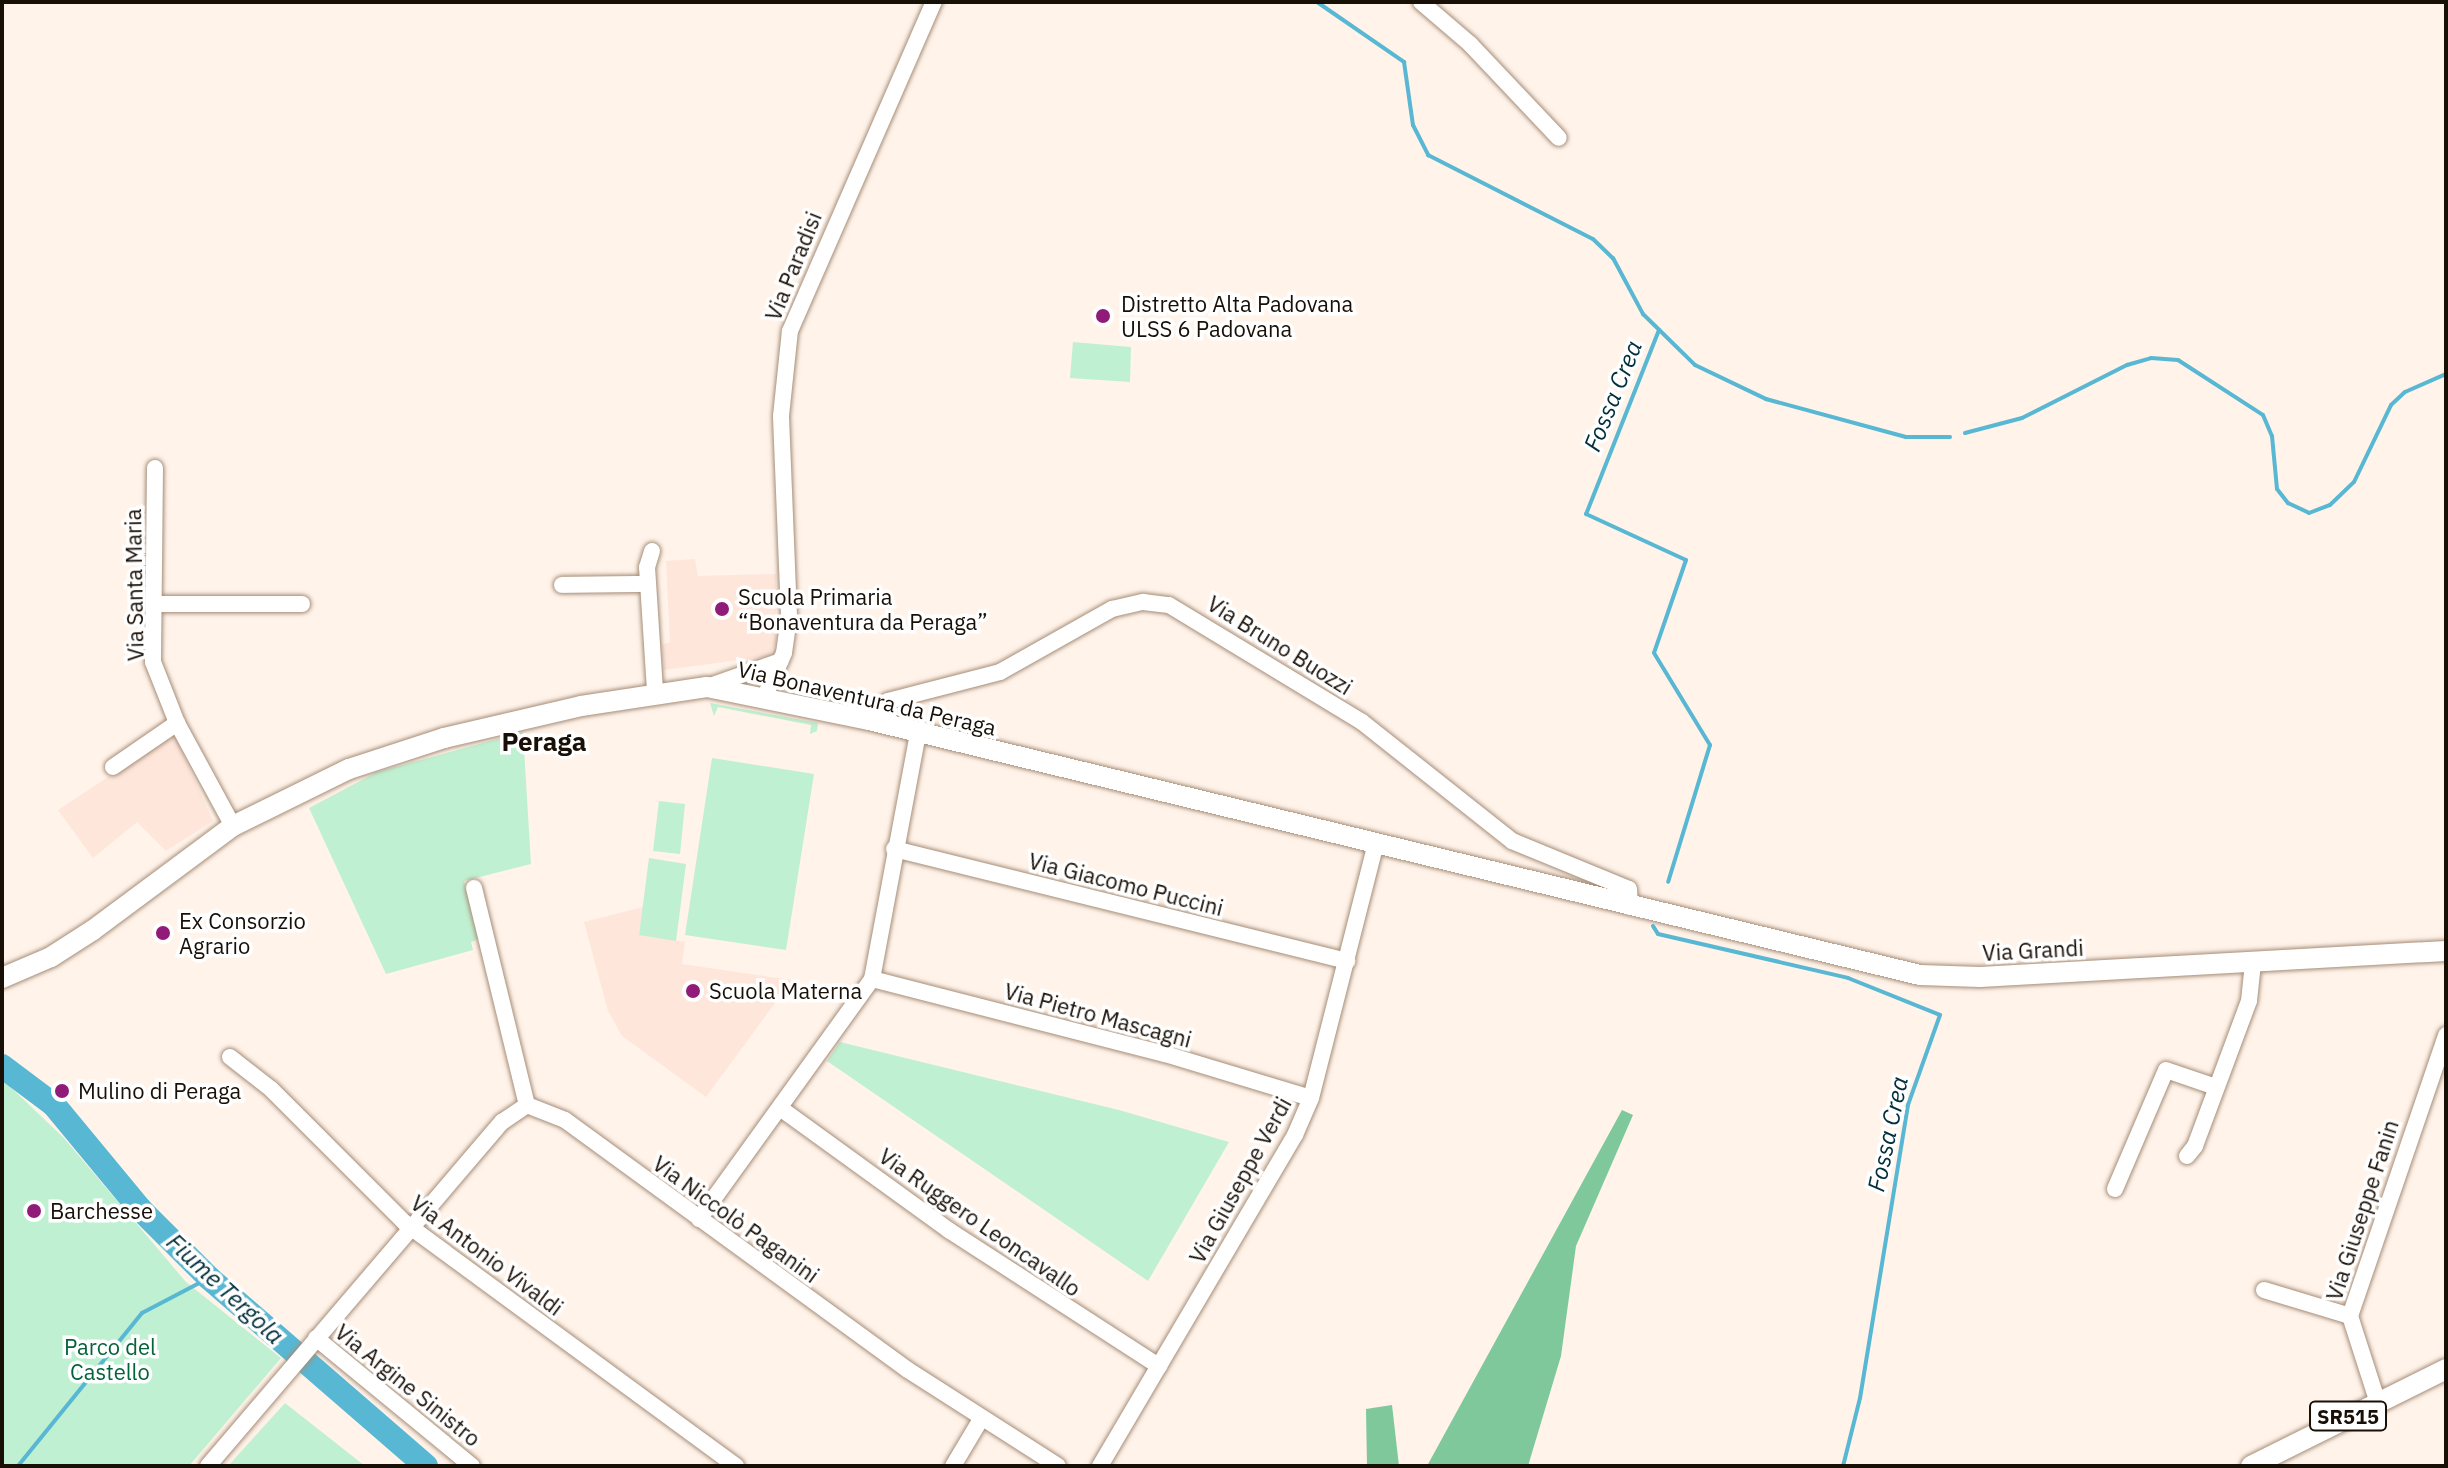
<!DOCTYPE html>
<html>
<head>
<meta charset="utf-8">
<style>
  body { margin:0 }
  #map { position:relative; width:2448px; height:1468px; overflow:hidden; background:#fff3ea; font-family:"IBM Plex Sans",sans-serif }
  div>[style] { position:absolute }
  .education>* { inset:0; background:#fee6db }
  .green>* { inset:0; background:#c0f0d2 }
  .forest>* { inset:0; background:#7ec89c }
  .stream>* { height:4px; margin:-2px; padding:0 2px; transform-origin:2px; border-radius:2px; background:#58b7d3 }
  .river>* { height:24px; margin:-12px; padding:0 12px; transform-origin:12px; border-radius:12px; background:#58b7d3 }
  .roads { filter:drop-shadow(0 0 2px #a68d77) drop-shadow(0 0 2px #a68d77) }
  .minor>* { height:16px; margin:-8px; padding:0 8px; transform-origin:8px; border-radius:8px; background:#fff }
  .major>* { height:20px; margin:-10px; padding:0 10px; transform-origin:10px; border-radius:10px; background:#fff }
  .dots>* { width:22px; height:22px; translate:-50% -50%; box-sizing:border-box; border:4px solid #fff; border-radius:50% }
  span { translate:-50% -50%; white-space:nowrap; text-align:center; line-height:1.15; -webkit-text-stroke:7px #fff; paint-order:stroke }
  .shield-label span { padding:2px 6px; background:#fff; border:2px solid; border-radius:6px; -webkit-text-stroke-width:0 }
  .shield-label { font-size:20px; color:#180f07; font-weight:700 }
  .street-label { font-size:22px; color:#180f07 }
  .poi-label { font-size:22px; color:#180f07 }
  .left { translate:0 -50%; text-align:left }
  .park-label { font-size:22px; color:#05633b }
  .water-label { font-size:24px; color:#002f3b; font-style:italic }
  .quarter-label { font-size:26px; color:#180f07; font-weight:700 }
  .frame { position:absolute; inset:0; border:4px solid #180f07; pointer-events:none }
</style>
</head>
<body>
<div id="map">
  <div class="education">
    <div style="clip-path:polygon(695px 559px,698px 576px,776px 574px,776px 642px,769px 656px,664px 670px,662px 645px,670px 642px,666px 561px)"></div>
    <div style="clip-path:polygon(176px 738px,213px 821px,166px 851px,137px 822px,93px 858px,58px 810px,164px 740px)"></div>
    <div style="clip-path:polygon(643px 907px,639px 934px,685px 942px,682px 964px,792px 980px,706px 1097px,622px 1036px,608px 1011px,584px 922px)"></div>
  </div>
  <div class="green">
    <div style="clip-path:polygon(1073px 342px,1131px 347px,1130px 382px,1070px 378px)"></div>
    <div style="clip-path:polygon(710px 703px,818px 723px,817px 731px,810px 734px,811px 725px,718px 707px,714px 716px)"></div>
    <div style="clip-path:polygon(523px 732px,531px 864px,464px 881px,479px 939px,471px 942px,473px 950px,386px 974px,309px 808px,377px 772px)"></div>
    <div style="clip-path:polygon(712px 758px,814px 774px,786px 950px,685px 935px)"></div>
    <div style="clip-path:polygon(659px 801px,685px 804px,680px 854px,653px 851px)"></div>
    <div style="clip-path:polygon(649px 858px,686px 864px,676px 941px,639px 935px)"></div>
    <div style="clip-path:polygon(840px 1042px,1119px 1110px,1229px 1142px,1148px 1281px,827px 1061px)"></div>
    <div style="clip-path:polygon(2px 1079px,63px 1137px,186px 1282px,281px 1358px,189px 1466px,2px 1466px)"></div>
    <div style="clip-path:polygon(285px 1403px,365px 1466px,228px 1466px)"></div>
  </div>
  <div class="forest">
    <div style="clip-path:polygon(1622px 1110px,1633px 1115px,1576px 1246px,1561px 1356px,1528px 1466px,1427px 1466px)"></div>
    <div style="clip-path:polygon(1392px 1405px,1399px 1466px,1367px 1466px,1366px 1409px)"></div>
  </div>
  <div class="stream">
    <div style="left:1317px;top:2px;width:106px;rotate:34.6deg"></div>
    <div style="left:1404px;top:62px;width:64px;rotate:81.9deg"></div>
    <div style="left:1413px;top:125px;width:34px;rotate:63deg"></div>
    <div style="left:1428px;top:155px;width:185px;rotate:27deg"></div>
    <div style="left:1593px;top:239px;width:28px;rotate:44deg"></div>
    <div style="left:1613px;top:258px;width:64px;rotate:61.8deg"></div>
    <div style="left:1643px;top:314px;width:73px;rotate:44.4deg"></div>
    <div style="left:1695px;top:365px;width:79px;rotate:25.6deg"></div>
    <div style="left:1766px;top:399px;width:145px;rotate:15.2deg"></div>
    <div style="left:1906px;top:437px;width:44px"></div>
    <div style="left:1659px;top:330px;width:198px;rotate:111.6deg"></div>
    <div style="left:1586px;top:514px;width:110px;rotate:24.7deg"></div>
    <div style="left:1686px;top:560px;width:98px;rotate:109deg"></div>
    <div style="left:1654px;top:653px;width:108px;rotate:58.7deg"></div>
    <div style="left:1710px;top:745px;width:143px;rotate:107deg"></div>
    <div style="left:1965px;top:433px;width:59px;rotate:-14.7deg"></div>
    <div style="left:2022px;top:418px;width:118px;rotate:-26.8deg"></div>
    <div style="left:2127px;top:365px;width:25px;rotate:-16deg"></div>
    <div style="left:2151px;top:358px;width:27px;rotate:4deg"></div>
    <div style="left:2178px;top:360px;width:101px;rotate:32.9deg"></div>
    <div style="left:2263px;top:415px;width:23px;rotate:67deg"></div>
    <div style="left:2272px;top:436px;width:53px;rotate:84.6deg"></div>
    <div style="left:2277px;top:489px;width:18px;rotate:52deg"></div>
    <div style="left:2288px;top:503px;width:23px;rotate:25deg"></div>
    <div style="left:2309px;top:513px;width:22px;rotate:-21deg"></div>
    <div style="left:2330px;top:505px;width:33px;rotate:-44deg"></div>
    <div style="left:2354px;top:482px;width:85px;rotate:-64.3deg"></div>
    <div style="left:2391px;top:405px;width:19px;rotate:-43deg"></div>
    <div style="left:2405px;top:392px;width:45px;rotate:-23.7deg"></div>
    <div style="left:1653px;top:926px;width:9px;rotate:58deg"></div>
    <div style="left:1658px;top:934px;width:195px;rotate:13deg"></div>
    <div style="left:1848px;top:978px;width:99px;rotate:21.9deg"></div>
    <div style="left:1940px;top:1015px;width:96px;rotate:109.6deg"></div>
    <div style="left:1908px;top:1105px;width:297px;rotate:99.3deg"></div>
    <div style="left:1860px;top:1398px;width:70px;rotate:104deg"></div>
    <div style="left:18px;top:1466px;width:197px;rotate:-51deg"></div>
    <div style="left:142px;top:1313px;width:76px;rotate:-27.6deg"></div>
  </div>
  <div class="river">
    <div style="left:2px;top:1066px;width:65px;rotate:36.9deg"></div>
    <div style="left:54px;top:1105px;width:135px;rotate:50.4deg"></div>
    <div style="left:140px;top:1209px;width:98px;rotate:45deg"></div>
    <div style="left:209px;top:1278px;width:287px;rotate:40.9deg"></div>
  </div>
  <div class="roads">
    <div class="minor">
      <div style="left:1421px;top:2px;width:65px;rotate:40.6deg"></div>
      <div style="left:1470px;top:44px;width:129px;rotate:46.6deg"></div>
      <div style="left:155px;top:468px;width:194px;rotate:90.6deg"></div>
      <div style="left:153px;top:662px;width:66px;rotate:68.5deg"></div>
      <div style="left:177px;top:723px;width:117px;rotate:61.5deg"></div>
      <div style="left:652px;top:551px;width:17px;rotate:107deg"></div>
      <div style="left:647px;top:567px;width:124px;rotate:86.3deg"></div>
      <div style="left:562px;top:585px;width:86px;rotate:-0.7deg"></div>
      <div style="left:154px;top:604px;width:148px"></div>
      <div style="left:707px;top:687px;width:78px;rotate:-19.4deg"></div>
      <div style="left:765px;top:696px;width:47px;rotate:-66.2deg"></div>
      <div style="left:784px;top:653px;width:37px;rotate:-82deg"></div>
      <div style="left:789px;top:616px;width:200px;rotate:-92.3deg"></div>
      <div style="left:781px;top:416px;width:85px;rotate:-84deg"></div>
      <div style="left:790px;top:331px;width:359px;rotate:-66.4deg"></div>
      <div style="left:869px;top:720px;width:27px;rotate:-45deg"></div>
      <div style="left:888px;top:701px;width:116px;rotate:-14.5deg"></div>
      <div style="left:1000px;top:672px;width:129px;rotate:-29.4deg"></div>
      <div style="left:1112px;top:609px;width:32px;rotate:-13deg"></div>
      <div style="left:1143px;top:602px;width:26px;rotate:7deg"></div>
      <div style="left:1169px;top:605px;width:226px;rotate:31.2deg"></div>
      <div style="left:1362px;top:722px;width:191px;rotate:38.4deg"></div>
      <div style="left:1512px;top:841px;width:126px;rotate:22.3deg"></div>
      <div style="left:1629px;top:889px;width:18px;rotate:87deg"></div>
      <div style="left:113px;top:767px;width:78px;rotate:-34.5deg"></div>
      <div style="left:894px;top:849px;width:467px;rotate:13.9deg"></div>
      <div style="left:474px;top:888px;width:223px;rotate:76.3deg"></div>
      <div style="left:872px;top:979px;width:302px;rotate:14.4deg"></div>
      <div style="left:1165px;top:1054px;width:152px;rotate:16.8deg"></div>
      <div style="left:230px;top:1057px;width:52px;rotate:38deg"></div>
      <div style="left:271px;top:1089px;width:190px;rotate:45deg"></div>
      <div style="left:405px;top:1223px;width:411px;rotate:36.3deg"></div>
      <div style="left:780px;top:1108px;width:210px;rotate:35.9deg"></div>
      <div style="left:950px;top:1231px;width:249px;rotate:32.9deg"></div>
      <div style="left:2187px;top:1156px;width:13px;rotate:-51deg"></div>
      <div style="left:2195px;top:1146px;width:155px;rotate:-69.6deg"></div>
      <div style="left:2249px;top:1001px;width:39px;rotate:-84deg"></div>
      <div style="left:2115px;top:1189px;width:129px;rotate:-66.8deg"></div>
      <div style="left:2166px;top:1070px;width:53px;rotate:18.8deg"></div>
      <div style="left:699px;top:1219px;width:296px;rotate:-54.2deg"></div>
      <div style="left:872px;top:979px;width:249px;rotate:-79.4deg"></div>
      <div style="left:2264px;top:1290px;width:90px;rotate:16.8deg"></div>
      <div style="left:316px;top:1338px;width:202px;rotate:39.4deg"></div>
      <div style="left:2377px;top:1400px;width:88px;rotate:-107.8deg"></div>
      <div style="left:2350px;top:1316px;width:297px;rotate:-71.1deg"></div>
      <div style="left:208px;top:1466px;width:453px;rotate:-49.5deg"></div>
      <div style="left:502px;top:1122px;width:30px;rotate:-34deg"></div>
      <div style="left:527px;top:1105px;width:41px;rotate:21.5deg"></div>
      <div style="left:565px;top:1120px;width:424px;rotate:36.1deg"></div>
      <div style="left:908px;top:1370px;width:178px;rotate:32.6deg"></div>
      <div style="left:953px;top:1466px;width:55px;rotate:-59.2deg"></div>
      <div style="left:1100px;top:1466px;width:384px;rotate:-59.5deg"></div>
      <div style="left:1295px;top:1135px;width:40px;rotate:-66.6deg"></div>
      <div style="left:1311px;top:1098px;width:260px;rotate:-75.7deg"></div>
    </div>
    <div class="major">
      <div style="left:2px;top:978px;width:53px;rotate:-23.2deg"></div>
      <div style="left:51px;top:957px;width:50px;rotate:-32.7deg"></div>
      <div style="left:93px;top:930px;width:174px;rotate:-36.6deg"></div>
      <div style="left:233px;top:826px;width:129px;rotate:-26.2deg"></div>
      <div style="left:349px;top:769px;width:100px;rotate:-18.1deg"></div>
      <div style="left:444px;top:738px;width:141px;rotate:-13.1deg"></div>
      <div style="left:581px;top:706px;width:127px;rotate:-8.6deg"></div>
      <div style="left:707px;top:687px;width:165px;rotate:11.5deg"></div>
      <div style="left:869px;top:720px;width:1081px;rotate:13.64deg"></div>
      <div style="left:1920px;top:975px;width:60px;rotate:1.9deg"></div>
      <div style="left:1980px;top:977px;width:467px;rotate:-3.2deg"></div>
      <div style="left:2251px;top:1466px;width:218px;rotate:-26.4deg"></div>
    </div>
  </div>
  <div class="dots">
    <div style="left:1103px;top:316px;background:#911b79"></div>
    <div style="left:722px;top:609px;background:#911b79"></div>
    <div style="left:163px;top:933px;background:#911b79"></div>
    <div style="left:693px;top:991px;background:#911b79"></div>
    <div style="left:62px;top:1091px;background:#911b79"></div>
    <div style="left:34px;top:1211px;background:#911b79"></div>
  </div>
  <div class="shield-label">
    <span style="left:2348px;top:1416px">SR515</span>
  </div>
  <div class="street-label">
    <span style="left:793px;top:266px;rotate:-68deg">Via Paradisi</span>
    <span style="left:134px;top:585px;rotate:-91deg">Via Santa Maria</span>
    <span style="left:1280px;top:645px;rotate:32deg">Via Bruno Buozzi</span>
    <span style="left:867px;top:698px;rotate:13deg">Via Bonaventura da Peraga</span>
    <span style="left:1126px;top:884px;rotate:14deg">Via Giacomo Puccini</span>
    <span style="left:2033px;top:950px;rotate:-3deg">Via Grandi</span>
    <span style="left:1098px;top:1015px;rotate:15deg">Via Pietro Mascagni</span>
    <span style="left:1240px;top:1180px;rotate:-61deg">Via Giuseppe Verdi</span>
    <span style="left:2362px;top:1210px;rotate:-72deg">Via Giuseppe Fanin</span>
    <span style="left:736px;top:1219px;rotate:36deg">Via Niccolò Paganini</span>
    <span style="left:980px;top:1222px;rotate:35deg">Via Ruggero Leoncavallo</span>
    <span style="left:487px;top:1255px;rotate:37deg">Via Antonio Vivaldi</span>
    <span style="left:408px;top:1385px;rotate:39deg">Via Argine Sinistro</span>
  </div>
  <div class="poi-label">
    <span class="left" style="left:1121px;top:316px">Distretto Alta Padovana<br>ULSS 6 Padovana</span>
    <span class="left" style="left:738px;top:609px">Scuola Primaria<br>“Bonaventura da Peraga”</span>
    <span class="left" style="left:179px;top:933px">Ex Consorzio<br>Agrario</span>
    <span class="left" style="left:709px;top:991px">Scuola Materna</span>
    <span class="left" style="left:78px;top:1091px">Mulino di Peraga</span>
    <span class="left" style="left:50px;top:1211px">Barchesse</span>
  </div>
  <div class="park-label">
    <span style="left:110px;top:1359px">Parco del<br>Castello</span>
  </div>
  <div class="water-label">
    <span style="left:1613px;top:396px;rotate:-68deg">Fossa Crea</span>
    <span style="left:1888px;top:1134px;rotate:-78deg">Fossa Crea</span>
    <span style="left:225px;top:1289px;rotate:43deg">Fiume Tergola</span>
  </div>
  <div class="quarter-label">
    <span style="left:544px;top:742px">Peraga</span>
  </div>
  <div class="frame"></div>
</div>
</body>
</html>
